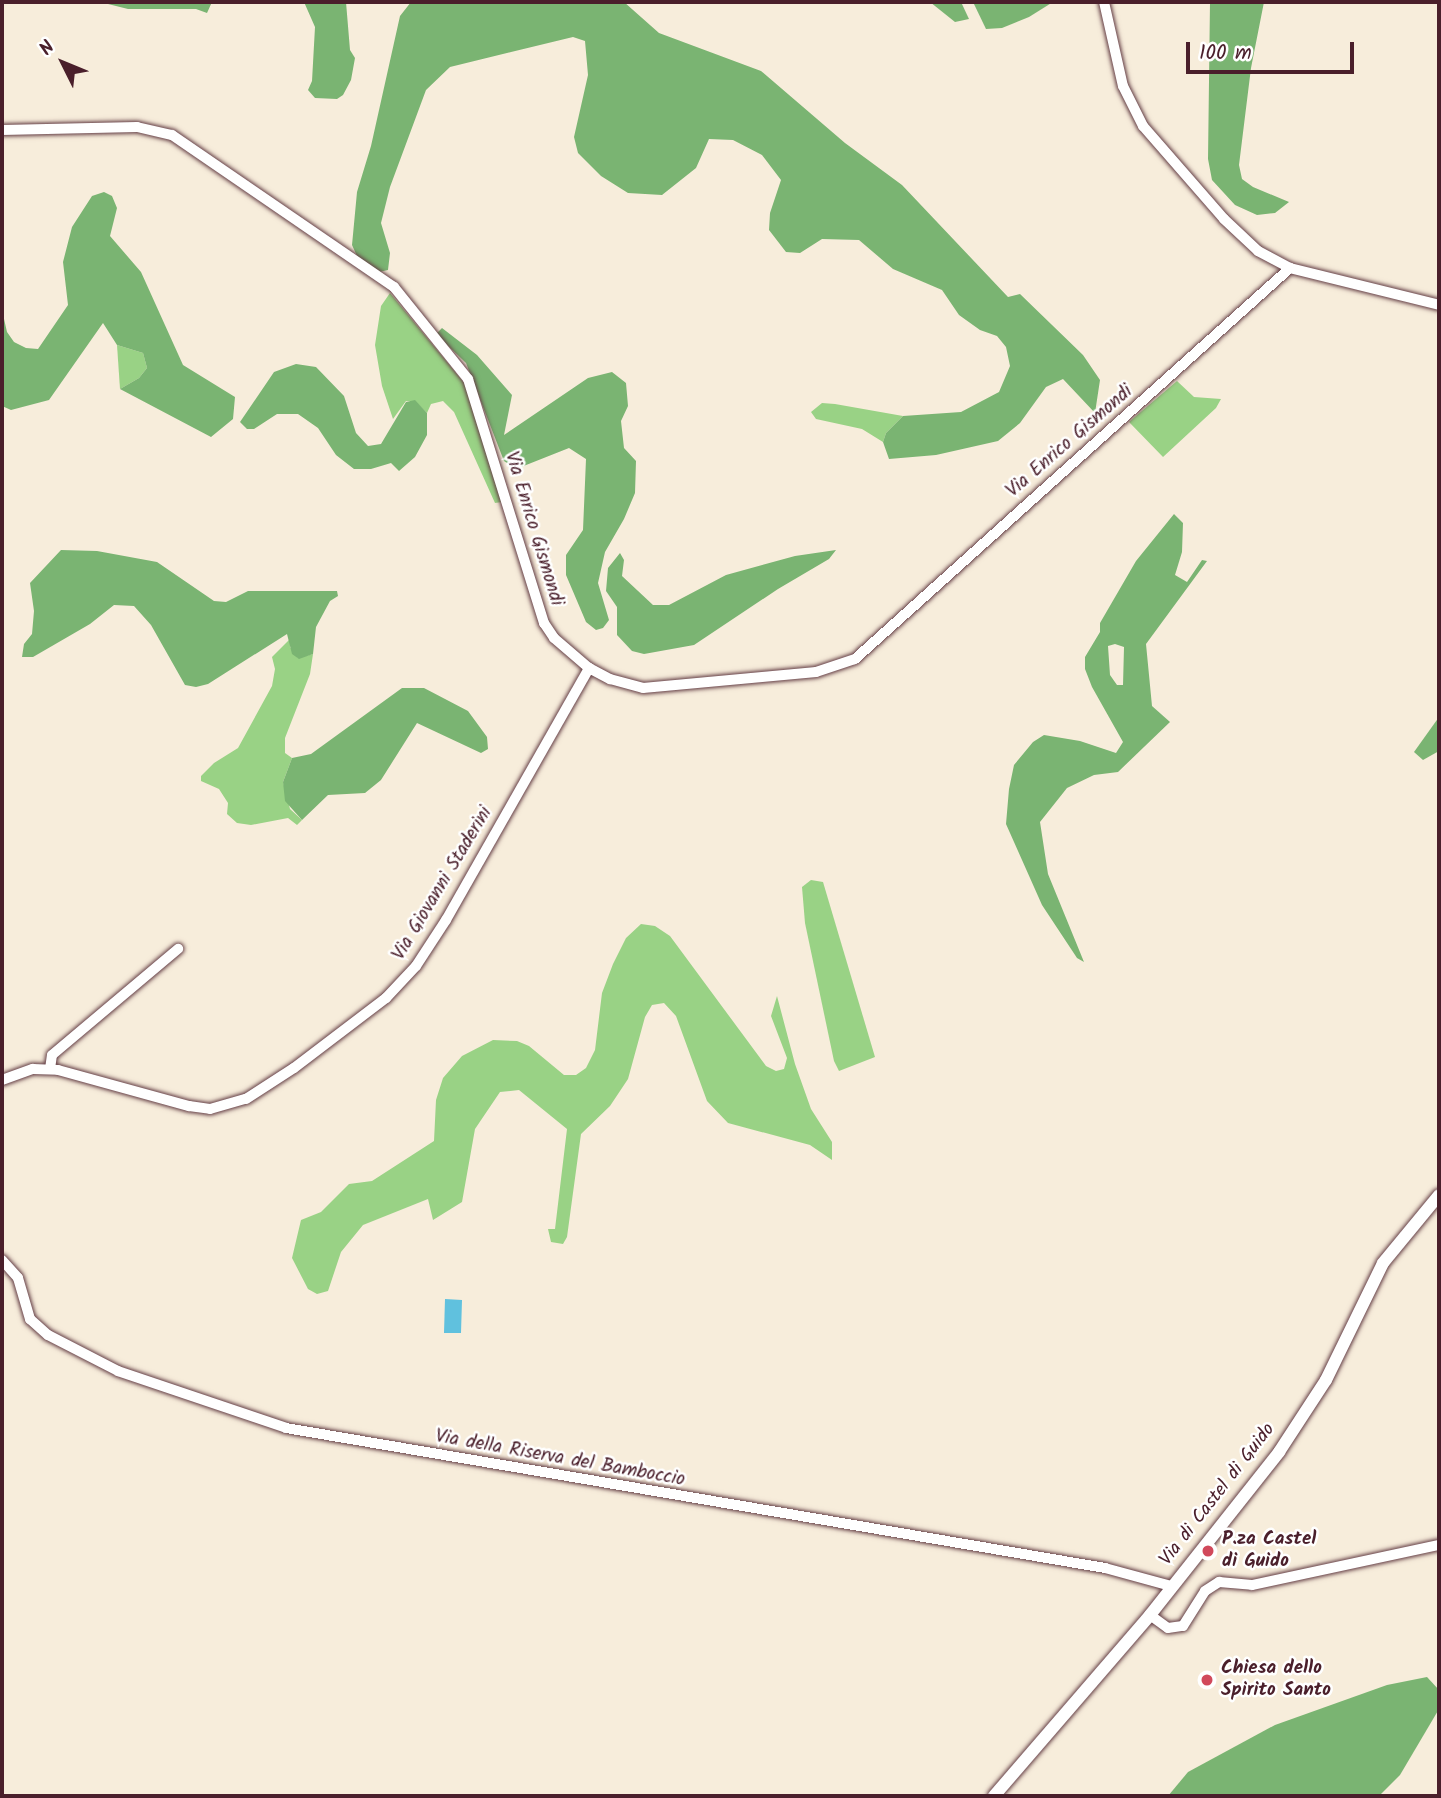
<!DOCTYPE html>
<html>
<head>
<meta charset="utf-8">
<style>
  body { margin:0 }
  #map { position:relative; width:1441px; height:1798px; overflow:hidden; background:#f7eddb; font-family:Kalam,sans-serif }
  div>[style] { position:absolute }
  .green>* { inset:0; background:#99d285 }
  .forest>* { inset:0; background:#7ab472 }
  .water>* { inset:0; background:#60c1de }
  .roads { filter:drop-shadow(0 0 2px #643e45) drop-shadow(0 0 2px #643e45) }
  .minor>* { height:10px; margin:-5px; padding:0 5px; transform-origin:5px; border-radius:5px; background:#fff }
  .tertiary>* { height:12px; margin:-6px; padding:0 6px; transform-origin:6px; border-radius:6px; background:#fff }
  .dots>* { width:19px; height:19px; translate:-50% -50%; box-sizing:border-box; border:4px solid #fff; border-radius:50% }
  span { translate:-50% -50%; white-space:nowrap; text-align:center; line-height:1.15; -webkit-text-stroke:5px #fff; paint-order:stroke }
  .street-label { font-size:19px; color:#4a1f2b }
  .poi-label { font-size:19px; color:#4a1f2b; font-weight:700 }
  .left { translate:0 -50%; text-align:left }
  .frame { position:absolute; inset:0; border:4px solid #4a1f2b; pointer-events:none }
  .north { position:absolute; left:28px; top:28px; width:70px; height:70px; -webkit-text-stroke:5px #fff; paint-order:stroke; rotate:313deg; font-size:19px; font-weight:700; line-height:28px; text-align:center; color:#4a1f2b }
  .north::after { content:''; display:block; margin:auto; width:24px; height:32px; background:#4a1f2b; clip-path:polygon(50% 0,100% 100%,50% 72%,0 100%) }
  .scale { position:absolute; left:1186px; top:42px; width:168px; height:32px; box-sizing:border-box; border:4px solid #4a1f2b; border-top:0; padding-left:9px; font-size:21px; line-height:24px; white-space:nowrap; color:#4a1f2b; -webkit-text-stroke:5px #fff; paint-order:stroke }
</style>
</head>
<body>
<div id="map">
  <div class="green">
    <div style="clip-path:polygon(390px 293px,465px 384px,502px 502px,495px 503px,454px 412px,443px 401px,431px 404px,427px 413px,415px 401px,406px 401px,393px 419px,382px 386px,375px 345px,381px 306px)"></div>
    <div style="clip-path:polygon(117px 345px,143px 353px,147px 368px,139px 378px,120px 389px)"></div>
    <div style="clip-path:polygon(1177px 381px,1194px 397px,1221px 399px,1216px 408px,1163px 457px,1129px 422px)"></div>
    <div style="clip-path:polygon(822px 403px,835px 404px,903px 416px,886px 433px,883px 442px,862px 429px,816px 419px,811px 412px)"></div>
    <div style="clip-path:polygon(290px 639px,290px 647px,298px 658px,313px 654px,310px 674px,285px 738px,285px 753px,292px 758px,283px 782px,290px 809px,302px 820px,297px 825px,288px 818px,251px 825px,237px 823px,227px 814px,228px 803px,219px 789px,201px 781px,201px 776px,214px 763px,238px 748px,272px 686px,275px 669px,272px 657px)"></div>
    <div style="clip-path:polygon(811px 880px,823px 882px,875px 1057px,839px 1071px,834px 1061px,805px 923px,802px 887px)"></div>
    <div style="clip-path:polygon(641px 924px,655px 926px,670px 936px,766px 1066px,776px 1071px,784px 1069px,787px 1058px,771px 1016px,777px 996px,795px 1064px,811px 1109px,832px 1142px,832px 1160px,810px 1145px,728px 1123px,707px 1101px,676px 1016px,664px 1003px,652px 1005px,645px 1017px,628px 1079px,610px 1106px,581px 1134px,567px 1237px,563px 1244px,551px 1242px,548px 1229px,555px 1229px,567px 1129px,519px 1090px,500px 1092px,475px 1129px,462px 1202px,433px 1220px,428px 1199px,363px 1225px,341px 1252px,328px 1291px,317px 1294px,308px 1289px,292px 1258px,301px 1220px,321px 1212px,349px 1184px,372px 1181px,434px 1141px,436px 1100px,443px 1078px,462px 1056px,493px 1040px,517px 1041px,529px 1046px,564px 1075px,576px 1075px,586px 1068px,595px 1050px,602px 993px,613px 964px,626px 938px)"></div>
  </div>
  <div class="forest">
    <div style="clip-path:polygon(100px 2px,212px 2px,207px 13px,196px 9px,128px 9px)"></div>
    <div style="clip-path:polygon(304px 2px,346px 2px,350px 50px,355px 58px,351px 80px,343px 95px,337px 99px,315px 98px,308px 90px,312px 81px,315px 27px)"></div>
    <div style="clip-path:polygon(411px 2px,624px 2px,659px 33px,761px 71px,845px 143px,902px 185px,1008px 297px,1020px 294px,1083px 355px,1100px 380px,1095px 413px,1063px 379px,1046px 387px,1020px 423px,998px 441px,936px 455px,889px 459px,883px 442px,886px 433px,903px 416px,961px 412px,999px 392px,1010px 366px,1006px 347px,997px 336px,980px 330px,959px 315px,942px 290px,893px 269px,859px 240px,822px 239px,800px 253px,786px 252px,769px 230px,770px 213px,781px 180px,762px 155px,733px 140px,709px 139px,696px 168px,662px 195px,628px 193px,601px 176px,578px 153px,574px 137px,588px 75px,585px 41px,573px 37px,450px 67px,426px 90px,390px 187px,381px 223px,390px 253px,388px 270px,379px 272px,357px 256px,352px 245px,357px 192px,371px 146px,400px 16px)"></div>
    <div style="clip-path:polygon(930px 2px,961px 2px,969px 19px,955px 22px)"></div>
    <div style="clip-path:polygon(973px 2px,1053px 2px,1029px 17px,1002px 28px,986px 29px)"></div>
    <div style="clip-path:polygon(1210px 2px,1264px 2px,1251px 68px,1239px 165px,1242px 179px,1253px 187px,1289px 202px,1275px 213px,1257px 215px,1235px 205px,1212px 180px,1208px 159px)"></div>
    <div style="clip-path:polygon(104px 192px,112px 196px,117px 208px,110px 236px,141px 272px,183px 365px,235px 397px,233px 419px,211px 437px,120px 389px,139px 378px,147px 368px,143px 353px,117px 345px,103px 323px,49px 400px,11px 410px,2px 406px,2px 310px,7px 332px,14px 342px,26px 348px,38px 349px,68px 305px,63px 262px,72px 227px,92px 196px)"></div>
    <div style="clip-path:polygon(442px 328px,477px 355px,512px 395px,504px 435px,588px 378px,612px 372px,626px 383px,628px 406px,621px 421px,624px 448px,636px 461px,635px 493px,624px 519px,605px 552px,598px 583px,609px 620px,603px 628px,596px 630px,586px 622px,566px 575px,566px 555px,583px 530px,586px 459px,569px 448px,516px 469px,504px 461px,466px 363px,436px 334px)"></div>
    <div style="clip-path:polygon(296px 364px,316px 367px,344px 396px,356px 433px,368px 446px,381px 444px,406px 402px,415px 400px,427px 413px,427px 435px,415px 457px,399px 471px,391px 463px,371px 469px,354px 469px,336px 455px,318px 428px,298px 414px,277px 414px,254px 429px,247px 429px,240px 422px,274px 372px)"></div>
    <div style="clip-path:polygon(evenodd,1174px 514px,1183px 523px,1182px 552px,1175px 575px,1187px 582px,1202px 560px,1207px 561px,1146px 644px,1152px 706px,1170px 722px,1118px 772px,1094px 775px,1067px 788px,1040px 822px,1048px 874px,1084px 962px,1077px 958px,1042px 905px,1006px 824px,1009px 789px,1014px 765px,1033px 742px,1044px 735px,1080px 741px,1116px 753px,1123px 742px,1092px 687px,1085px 669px,1085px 657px,1100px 632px,1100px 623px,1136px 561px,1174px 514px,1115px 644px,1124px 647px,1123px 685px,1117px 685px,1110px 675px,1108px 646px,1115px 644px)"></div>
    <div style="clip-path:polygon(61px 550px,97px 551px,157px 562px,214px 601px,226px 602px,248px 591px,337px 591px,338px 596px,330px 601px,316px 627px,313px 654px,299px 659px,292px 654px,287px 634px,208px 684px,196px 687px,185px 685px,151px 625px,134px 606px,114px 605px,90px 624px,33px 657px,22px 657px,24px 644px,32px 634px,34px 611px,30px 583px)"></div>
    <div style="clip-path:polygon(836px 550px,829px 559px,778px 589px,694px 645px,644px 654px,632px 651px,617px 635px,617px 607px,606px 591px,608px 568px,620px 553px,624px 560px,622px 576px,653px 605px,669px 605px,726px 575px,795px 556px)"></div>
    <div style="clip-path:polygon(402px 688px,424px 688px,468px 711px,487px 737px,488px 749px,481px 753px,417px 723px,381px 780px,365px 793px,328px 795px,302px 820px,285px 801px,283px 782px,292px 758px,311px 754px)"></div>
    <div style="clip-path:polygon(1439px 717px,1439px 751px,1423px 760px,1414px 752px)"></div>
    <div style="clip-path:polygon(1427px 1677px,1439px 1690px,1439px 1709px,1400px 1775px,1379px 1796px,1168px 1796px,1188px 1772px,1275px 1725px,1387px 1685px)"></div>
  </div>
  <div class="water">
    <div style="clip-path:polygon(445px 1299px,462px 1300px,461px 1333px,444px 1333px)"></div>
  </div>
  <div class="roads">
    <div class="minor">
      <div style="left:1104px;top:2px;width:86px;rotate:77.3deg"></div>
      <div style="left:1123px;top:86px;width:45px;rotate:63.4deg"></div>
      <div style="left:1143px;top:126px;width:123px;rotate:48.9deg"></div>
      <div style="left:1224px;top:219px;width:47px;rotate:43.3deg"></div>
      <div style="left:1258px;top:251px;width:36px;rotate:28deg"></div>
      <div style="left:1290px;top:268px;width:154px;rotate:13.9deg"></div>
      <div style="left:2px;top:130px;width:135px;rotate:-1.3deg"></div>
      <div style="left:137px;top:127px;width:36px;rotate:13deg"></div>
      <div style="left:172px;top:135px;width:269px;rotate:34.4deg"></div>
      <div style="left:394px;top:287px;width:118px;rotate:51.2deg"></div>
      <div style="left:468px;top:379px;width:256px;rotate:72.7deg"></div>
      <div style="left:544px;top:623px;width:18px;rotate:56deg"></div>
      <div style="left:554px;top:638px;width:46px;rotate:40.6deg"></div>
      <div style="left:589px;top:668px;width:24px;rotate:28deg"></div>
      <div style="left:610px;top:679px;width:34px;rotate:15deg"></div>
      <div style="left:643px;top:688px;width:174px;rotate:-5.3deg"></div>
      <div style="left:816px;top:672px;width:41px;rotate:-18.4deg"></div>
      <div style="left:855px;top:659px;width:585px;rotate:-41.95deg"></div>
      <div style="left:50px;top:1069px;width:14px;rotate:-82deg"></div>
      <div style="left:52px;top:1055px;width:165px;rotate:-40.1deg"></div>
      <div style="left:2px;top:1080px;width:33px;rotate:-20deg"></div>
      <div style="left:33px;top:1069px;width:25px;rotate:2deg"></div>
      <div style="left:58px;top:1070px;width:136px;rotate:15.4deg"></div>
      <div style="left:189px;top:1106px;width:21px;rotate:8deg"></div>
      <div style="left:210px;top:1109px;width:37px;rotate:-16deg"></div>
      <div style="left:246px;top:1099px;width:57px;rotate:-32.9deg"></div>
      <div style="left:294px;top:1068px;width:116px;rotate:-37.3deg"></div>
      <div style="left:386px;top:998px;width:44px;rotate:-46.8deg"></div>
      <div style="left:416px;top:966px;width:55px;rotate:-56.9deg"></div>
      <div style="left:446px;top:920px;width:290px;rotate:-60.4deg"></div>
      <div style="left:2px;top:1260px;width:24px;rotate:48deg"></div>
      <div style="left:18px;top:1278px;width:43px;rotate:73.7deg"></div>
      <div style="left:30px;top:1319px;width:24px;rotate:42deg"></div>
      <div style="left:48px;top:1335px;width:79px;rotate:27.2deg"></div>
      <div style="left:118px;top:1371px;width:177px;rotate:18.7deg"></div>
      <div style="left:286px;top:1428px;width:831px;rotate:9.7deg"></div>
      <div style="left:1105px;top:1568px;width:68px;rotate:15.3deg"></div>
      <div style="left:1150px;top:1615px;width:22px;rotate:36deg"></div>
      <div style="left:1168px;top:1628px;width:15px;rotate:-8deg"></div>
      <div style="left:1183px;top:1626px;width:41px;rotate:-57.8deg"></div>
      <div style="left:1205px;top:1591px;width:17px;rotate:-33deg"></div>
      <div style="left:1219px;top:1582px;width:33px;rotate:5deg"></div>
      <div style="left:1252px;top:1585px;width:191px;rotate:-12.1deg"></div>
    </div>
    <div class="tertiary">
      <div style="left:994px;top:1796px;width:239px;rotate:-49.2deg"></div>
      <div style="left:1150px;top:1615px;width:208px;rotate:-51.6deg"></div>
      <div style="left:1279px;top:1452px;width:86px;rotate:-56.9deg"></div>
      <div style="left:1326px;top:1380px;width:130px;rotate:-64deg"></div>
      <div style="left:1383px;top:1263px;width:88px;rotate:-50.5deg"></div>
    </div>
  </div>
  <div class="dots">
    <div style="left:1208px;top:1551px;background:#d1495b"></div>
    <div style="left:1207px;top:1680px;background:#d1495b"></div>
  </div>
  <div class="street-label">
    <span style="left:1070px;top:442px;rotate:-41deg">Via Enrico Gismondi</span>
    <span style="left:533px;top:529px;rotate:73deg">Via Enrico Gismondi</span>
    <span style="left:443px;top:884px;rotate:-59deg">Via Giovanni Staderini</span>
    <span style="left:560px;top:1459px;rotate:10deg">Via della Riserva del Bamboccio</span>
    <span style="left:1218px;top:1495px;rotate:-52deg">Via di Castel di Guido</span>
  </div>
  <div class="poi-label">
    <span class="left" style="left:1222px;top:1551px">P.za Castel<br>di Guido</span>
    <span class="left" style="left:1221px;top:1680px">Chiesa dello<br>Spirito Santo</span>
  </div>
  <div class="frame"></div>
  <div class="north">N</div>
  <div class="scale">100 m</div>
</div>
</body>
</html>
